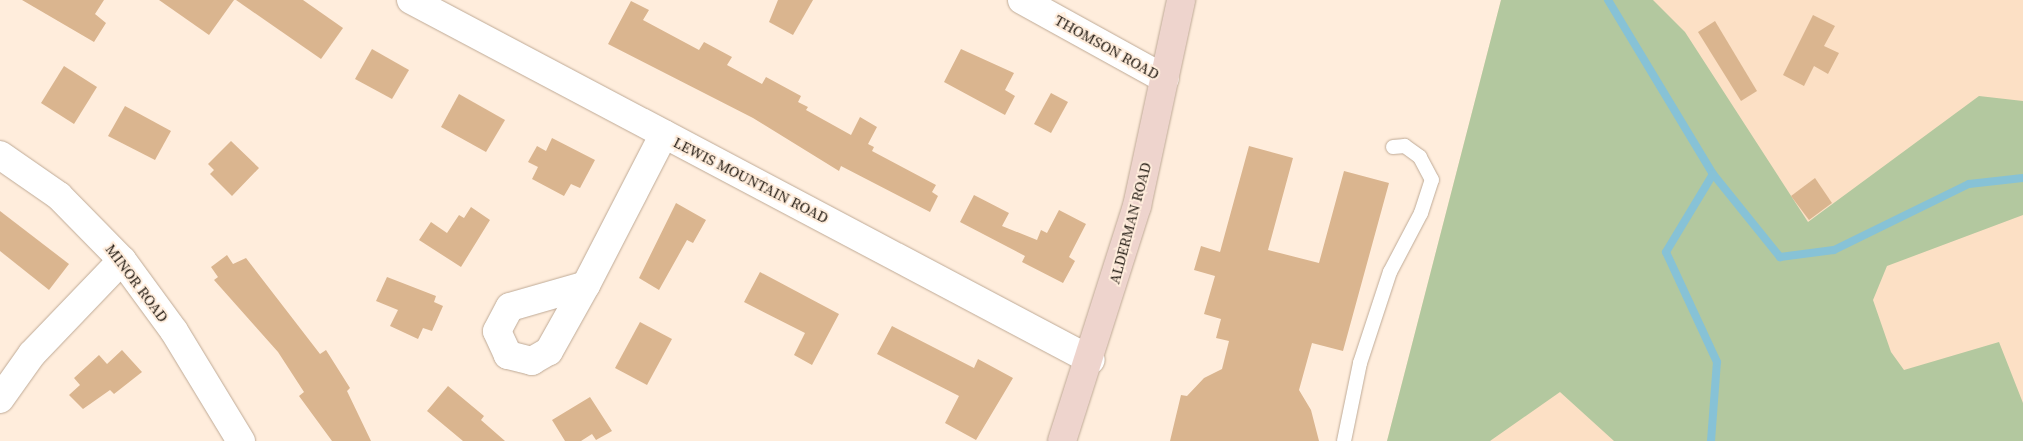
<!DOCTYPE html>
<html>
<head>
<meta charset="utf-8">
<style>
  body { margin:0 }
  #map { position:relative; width:2023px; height:441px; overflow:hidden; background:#ffeddc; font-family:"Source Serif 4",serif }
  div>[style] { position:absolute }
  .built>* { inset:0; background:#fce0c5 }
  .green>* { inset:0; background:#b3c89f }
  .stream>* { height:8px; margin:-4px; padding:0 4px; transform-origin:4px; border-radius:4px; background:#87c2d6 }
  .building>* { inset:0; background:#dab58f }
  .roads { filter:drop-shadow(0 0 1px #bfaa96) drop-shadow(0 0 1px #bfaa96) }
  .lane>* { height:14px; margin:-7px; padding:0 7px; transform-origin:7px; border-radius:7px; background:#fff }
  .street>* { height:28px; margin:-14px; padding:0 14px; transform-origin:14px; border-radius:14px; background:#fff }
  .secondary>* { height:28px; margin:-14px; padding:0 14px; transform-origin:14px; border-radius:14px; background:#eed4cd }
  span { translate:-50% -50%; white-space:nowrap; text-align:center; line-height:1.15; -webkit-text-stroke:4px #ffeddc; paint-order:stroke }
  .street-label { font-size:15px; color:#231b13 }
</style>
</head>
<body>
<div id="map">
  <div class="built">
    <div style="clip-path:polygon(1501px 0,2023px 0,2023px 441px,1387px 441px)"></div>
  </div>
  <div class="green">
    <div style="clip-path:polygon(1501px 0,1653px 0,1685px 32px,1808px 222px,1979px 96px,2023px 101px,2023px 215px,1887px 266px,1873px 300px,1891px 352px,1904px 370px,1999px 342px,2023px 403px,2023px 441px,1614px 441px,1560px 392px,1490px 441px,1387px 441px)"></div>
  </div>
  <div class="stream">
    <div style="left:1608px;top:0;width:203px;rotate:58.9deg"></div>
    <div style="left:1713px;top:174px;width:107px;rotate:51.1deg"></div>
    <div style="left:1780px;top:257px;width:54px;rotate:-7.4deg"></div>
    <div style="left:1834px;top:250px;width:150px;rotate:-26.1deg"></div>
    <div style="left:1969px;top:184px;width:54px;rotate:-6.3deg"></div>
    <div style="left:1711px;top:441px;width:79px;rotate:-85.7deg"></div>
    <div style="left:1717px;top:362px;width:121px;rotate:-114.9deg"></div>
    <div style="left:1666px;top:252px;width:91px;rotate:-58.9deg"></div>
  </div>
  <div class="building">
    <div style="clip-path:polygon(22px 0,104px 0,95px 14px,106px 23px,94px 42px)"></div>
    <div style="clip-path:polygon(159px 0,234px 0,209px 35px)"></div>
    <div style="clip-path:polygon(236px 0,303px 0,343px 28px,321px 59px)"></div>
    <div style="clip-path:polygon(778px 0,813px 0,793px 35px,769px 22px)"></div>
    <div style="clip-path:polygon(631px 1px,649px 10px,643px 20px,699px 50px,704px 42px,732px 57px,727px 65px,762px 84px,766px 77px,801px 96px,798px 102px,808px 107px,806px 110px,851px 135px,860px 117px,877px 127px,868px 144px,874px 147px,872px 151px,936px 185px,932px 192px,938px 196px,930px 212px,841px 166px,839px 171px,753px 118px,608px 44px)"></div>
    <div style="clip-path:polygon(1813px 15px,1835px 26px,1824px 46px,1839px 53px,1828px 74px,1814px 66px,1804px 86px,1783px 75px)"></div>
    <div style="clip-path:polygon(1715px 21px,1757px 91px,1741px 101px,1698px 32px)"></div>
    <div style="clip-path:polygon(372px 49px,409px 70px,392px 99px,355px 79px)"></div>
    <div style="clip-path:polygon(961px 49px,1014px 73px,1005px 90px,1015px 96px,1005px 115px,944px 82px)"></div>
    <div style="clip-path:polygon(64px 66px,97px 87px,74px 124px,41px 103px)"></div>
    <div style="clip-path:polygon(1051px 93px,1068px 102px,1051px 133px,1034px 124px)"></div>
    <div style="clip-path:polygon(459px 94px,505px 120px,486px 152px,441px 127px)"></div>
    <div style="clip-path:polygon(125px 106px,171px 131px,155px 160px,108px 136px)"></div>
    <div style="clip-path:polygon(552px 138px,595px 160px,580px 188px,571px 184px,564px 196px,532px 179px,538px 167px,528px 162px,537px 146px,546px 151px)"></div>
    <div style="clip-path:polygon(231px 141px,259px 168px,232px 196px,210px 174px,214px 170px,208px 164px)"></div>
    <div style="clip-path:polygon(1249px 146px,1293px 158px,1268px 250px,1319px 263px,1344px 171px,1389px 183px,1343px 351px,1312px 343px,1299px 390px,1311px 410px,1319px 441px,1170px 441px,1181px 395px,1187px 396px,1204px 378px,1222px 369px,1229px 341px,1216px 338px,1221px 319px,1204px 314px,1215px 276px,1194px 270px,1201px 246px,1220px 252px)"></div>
    <div style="clip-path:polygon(1815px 178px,1832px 203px,1809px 220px,1791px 196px)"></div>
    <div style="clip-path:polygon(974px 195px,1009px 213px,1002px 226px,1037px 240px,1041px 230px,1047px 233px,1059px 210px,1086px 224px,1069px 257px,1075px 261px,1063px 283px,1022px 262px,1025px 256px,960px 222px)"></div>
    <div style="clip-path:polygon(676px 203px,706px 220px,693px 243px,687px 240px,659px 290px,639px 278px)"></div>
    <div style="clip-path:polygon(471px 207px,490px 220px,461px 267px,419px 240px,431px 222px,447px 233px,459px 215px,464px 218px)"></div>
    <div style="clip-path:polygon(0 211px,69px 264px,49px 290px,0 251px)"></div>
    <div style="clip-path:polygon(227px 255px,233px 264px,246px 258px,320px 354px,326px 350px,350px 388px,347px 391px,371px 441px,332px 441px,299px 396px,304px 392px,278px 352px,214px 280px,218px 277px,211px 267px)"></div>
    <div style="clip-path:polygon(760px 272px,839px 314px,812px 365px,794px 355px,805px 333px,744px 302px)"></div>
    <div style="clip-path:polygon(387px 277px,436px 296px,434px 302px,443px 306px,432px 331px,423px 328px,418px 339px,390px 326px,398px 310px,376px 301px)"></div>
    <div style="clip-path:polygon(640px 322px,672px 339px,647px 385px,615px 368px)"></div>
    <div style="clip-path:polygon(892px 326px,974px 368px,978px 359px,1013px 378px,976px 440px,945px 423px,959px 396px,877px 354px)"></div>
    <div style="clip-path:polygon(122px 350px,142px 372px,114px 394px,110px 390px,83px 409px,69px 395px,80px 385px,74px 378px,99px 355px,107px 364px)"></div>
    <div style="clip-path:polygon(448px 386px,484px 416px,481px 420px,505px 441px,463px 441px,427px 411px)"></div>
    <div style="clip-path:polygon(590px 397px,612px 431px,596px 440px,592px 434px,581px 441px,565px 441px,552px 420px)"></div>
  </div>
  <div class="roads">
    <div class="lane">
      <div style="left:1344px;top:441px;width:80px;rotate:-78.4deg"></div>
      <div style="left:1360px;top:363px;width:96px;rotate:-71.8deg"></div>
      <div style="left:1390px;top:272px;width:67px;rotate:-62.3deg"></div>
      <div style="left:1421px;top:213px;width:35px;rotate:-72deg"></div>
      <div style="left:1432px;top:180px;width:26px;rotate:-118deg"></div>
      <div style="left:1420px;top:157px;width:19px;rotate:-144deg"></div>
      <div style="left:1405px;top:146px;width:12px;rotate:175deg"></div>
    </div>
    <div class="street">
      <div style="left:411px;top:0;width:769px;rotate:27.9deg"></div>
      <div style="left:1022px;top:0;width:163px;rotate:28.9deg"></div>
      <div style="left:0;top:155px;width:72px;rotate:34.8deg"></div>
      <div style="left:59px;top:196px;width:90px;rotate:45.5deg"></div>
      <div style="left:122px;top:260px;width:88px;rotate:53.8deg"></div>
      <div style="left:174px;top:331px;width:129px;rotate:58.7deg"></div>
      <div style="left:586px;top:285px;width:76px;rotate:119.3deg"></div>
      <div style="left:549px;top:351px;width:20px;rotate:150deg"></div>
      <div style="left:532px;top:361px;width:25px;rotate:-166deg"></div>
      <div style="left:508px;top:355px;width:26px;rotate:-115deg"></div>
      <div style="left:497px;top:331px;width:27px;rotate:-62deg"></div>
      <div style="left:510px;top:307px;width:79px;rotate:-16.1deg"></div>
      <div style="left:586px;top:285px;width:170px;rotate:-62.7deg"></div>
      <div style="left:0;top:399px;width:55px;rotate:-54.6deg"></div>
      <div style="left:32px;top:354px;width:130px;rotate:-46.2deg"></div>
    </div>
    <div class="secondary">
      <div style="left:1062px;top:441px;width:247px;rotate:-72.3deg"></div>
      <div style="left:1137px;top:206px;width:211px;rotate:-77.9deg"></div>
    </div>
  </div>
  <div class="street-label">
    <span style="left:1107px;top:47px;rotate:29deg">THOMSON ROAD</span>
    <span style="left:751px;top:180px;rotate:27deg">LEWIS MOUNTAIN ROAD</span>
    <span style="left:1130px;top:223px;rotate:-75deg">ALDERMAN ROAD</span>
    <span style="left:137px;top:283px;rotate:53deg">MINOR ROAD</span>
  </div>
</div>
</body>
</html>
